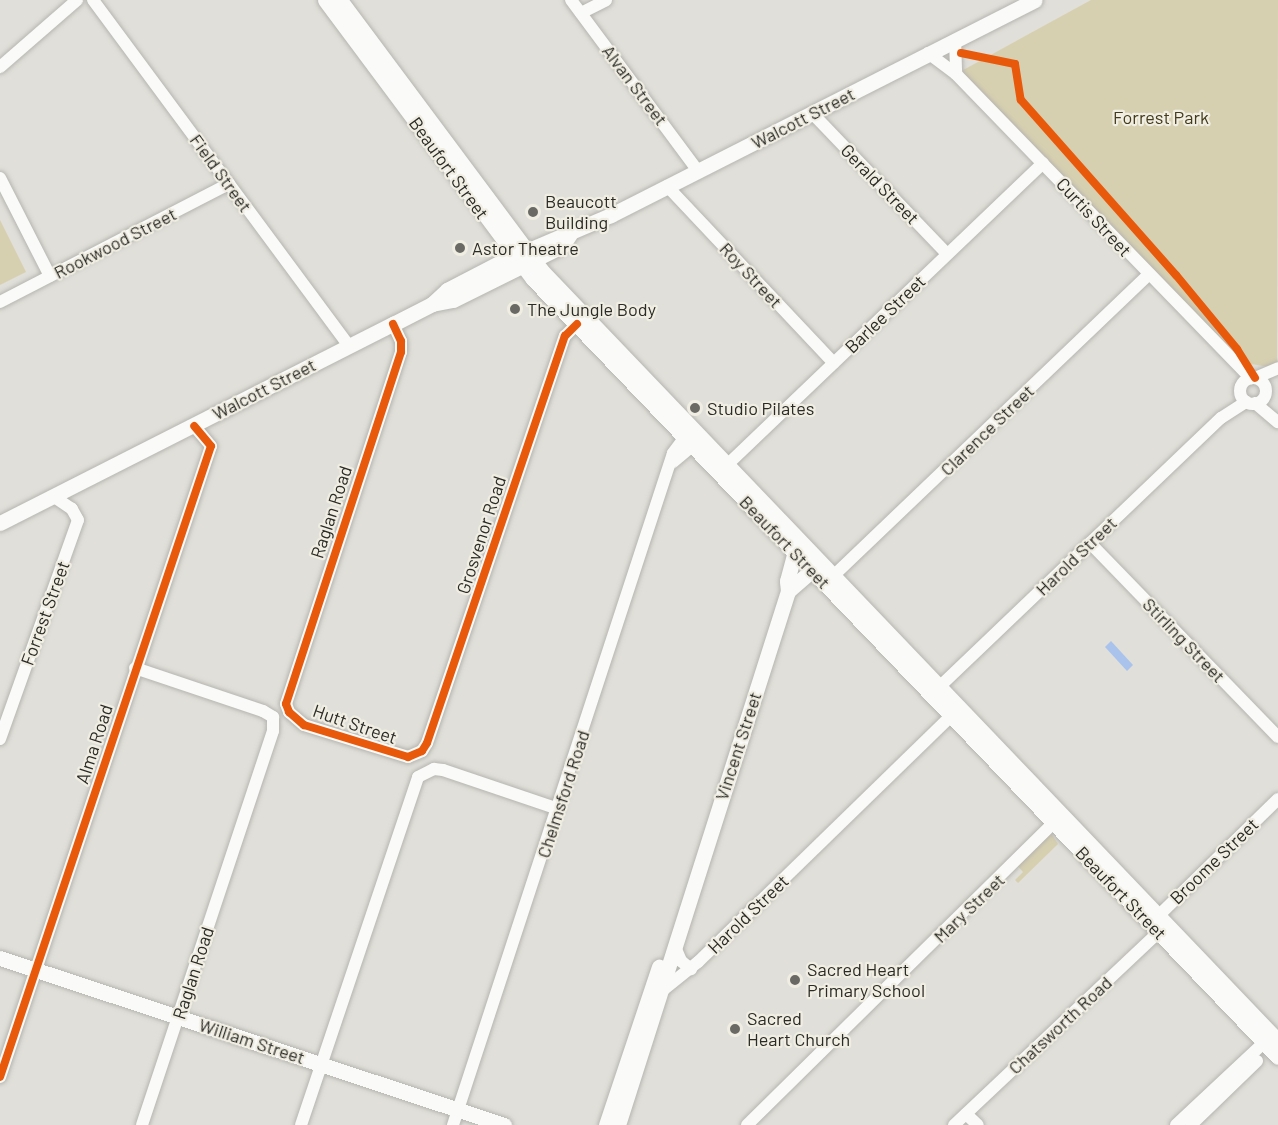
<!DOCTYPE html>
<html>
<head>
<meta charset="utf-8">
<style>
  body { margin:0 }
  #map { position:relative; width:1278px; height:1125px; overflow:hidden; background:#e0dfd9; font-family:Barlow,sans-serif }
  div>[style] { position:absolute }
  .green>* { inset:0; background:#d7d0b0 }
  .water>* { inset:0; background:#a9c3ed }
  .roads { filter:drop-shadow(0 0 2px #b6b5b0) drop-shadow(0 0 2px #b6b5b0) }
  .minor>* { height:12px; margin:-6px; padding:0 6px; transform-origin:6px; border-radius:6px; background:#fafaf9 }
  .minor>.ring { margin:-6px; padding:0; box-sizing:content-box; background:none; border:12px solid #fafaf9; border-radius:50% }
  .major>* { height:15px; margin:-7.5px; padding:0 7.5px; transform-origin:7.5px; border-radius:7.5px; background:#fafaf9 }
  .cycleway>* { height:8px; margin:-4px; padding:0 4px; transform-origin:4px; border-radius:4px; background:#e8590c }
  .dots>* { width:16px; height:16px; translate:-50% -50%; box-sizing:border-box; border:3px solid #f0eee3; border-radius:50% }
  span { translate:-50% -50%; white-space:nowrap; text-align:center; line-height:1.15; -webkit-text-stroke:4.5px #f0eee3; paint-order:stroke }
  .street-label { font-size:18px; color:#2b2a25 }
  .park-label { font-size:18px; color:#423a19 }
  .poi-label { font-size:18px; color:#2b2a25 }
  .left { translate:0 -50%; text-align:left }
</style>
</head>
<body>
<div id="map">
  <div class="green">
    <div style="clip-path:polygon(1091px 0,1278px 0,1277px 368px,1231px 361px,956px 74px)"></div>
    <div style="clip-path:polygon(0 220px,26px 272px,0 285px)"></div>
    <div style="clip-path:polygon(1049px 830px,1058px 844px,1018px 883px,1015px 880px,1023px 872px,1017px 865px)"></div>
  </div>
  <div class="water">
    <div style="clip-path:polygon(1111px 641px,1133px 665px,1127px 671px,1105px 647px)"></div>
  </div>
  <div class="roads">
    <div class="minor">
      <div style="left:93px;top:0;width:430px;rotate:53.5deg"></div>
      <div style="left:571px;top:0;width:213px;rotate:53.4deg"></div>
      <div style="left:581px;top:13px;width:28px;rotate:-27deg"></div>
      <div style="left:955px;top:40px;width:34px;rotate:88deg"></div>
      <div style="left:928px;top:53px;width:35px;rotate:37deg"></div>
      <div style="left:956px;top:74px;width:424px;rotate:45.9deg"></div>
      <div style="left:0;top:67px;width:102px;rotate:-41deg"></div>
      <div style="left:812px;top:113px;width:195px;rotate:46.2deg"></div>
      <div style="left:0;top:178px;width:110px;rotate:63deg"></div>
      <div style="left:667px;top:186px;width:243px;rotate:46.7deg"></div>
      <div style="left:0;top:302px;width:258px;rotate:-27.3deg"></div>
      <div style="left:393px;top:324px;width:19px;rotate:65deg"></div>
      <div style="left:401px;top:341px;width:11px;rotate:90deg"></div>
      <div style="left:401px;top:352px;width:370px;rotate:108.1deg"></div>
      <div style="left:286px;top:704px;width:9px;rotate:69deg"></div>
      <div style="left:289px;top:712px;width:20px;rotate:41deg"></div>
      <div style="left:304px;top:725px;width:109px;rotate:17.1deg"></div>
      <div style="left:408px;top:757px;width:15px;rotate:-23deg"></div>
      <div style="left:422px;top:751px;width:9px;rotate:-58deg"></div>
      <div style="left:427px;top:743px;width:430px;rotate:-71.3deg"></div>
      <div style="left:565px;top:336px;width:17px;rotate:-45deg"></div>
      <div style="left:1255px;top:378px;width:25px;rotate:-23deg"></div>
      <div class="ring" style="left:1240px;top:378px;width:14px;height:14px"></div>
      <div style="left:1255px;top:403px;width:30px;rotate:40deg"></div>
      <div style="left:673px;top:462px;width:34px;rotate:-40deg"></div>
      <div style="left:727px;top:465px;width:437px;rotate:-43.7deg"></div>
      <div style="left:1090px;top:543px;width:270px;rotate:45.9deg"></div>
      <div style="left:828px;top:581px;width:443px;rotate:-43.7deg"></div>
      <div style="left:135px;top:668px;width:135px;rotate:18.6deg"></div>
      <div style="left:263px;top:711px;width:12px;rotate:31deg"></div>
      <div style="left:273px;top:717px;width:14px;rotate:90deg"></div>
      <div style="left:273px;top:731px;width:415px;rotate:108.4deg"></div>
      <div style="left:934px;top:692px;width:397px;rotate:-43.7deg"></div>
      <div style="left:1221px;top:418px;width:30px;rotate:-33deg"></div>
      <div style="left:0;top:739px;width:232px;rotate:-70.4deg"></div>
      <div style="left:78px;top:520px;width:13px;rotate:-119deg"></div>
      <div style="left:72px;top:509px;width:23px;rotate:-146deg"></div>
      <div style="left:1152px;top:922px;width:176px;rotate:-44.3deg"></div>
      <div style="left:676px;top:949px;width:13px;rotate:67deg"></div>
      <div style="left:681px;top:961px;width:13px;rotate:39deg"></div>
      <div style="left:663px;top:990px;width:45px;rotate:-38.7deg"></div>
      <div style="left:698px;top:962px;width:360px;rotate:-44.2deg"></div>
      <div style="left:0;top:1077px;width:665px;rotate:-71.51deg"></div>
      <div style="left:211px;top:446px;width:26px;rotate:-130deg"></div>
      <div style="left:966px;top:1114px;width:16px;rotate:43deg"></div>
      <div style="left:301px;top:1125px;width:367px;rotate:-71.4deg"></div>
      <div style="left:418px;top:777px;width:18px;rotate:-27deg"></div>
      <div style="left:434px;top:769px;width:9px;rotate:6deg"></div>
      <div style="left:443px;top:770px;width:121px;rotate:18.7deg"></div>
      <div style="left:453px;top:1125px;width:707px;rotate:-71.87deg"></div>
      <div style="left:673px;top:453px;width:26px;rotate:-53deg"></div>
      <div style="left:747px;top:1125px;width:437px;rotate:-44.6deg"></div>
      <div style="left:954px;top:1125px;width:287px;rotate:-43.3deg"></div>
      <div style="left:1176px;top:1125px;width:127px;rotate:-43.1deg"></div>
      <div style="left:1191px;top:1125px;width:92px;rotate:-44.1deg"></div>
    </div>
    <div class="major">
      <div style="left:325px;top:0;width:348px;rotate:53.3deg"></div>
      <div style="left:533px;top:279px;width:1077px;rotate:46.24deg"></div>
      <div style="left:340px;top:0;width:337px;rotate:53.3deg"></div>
      <div style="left:541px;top:270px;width:1067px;rotate:46.29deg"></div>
      <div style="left:432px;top:304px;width:21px;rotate:-43deg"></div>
      <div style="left:447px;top:290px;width:63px;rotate:-27.4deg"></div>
      <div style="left:503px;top:261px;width:117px;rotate:-23.1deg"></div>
      <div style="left:611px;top:215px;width:475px;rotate:-26.9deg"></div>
      <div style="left:0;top:523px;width:441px;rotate:-26.9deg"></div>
      <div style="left:393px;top:324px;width:44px;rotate:-27.1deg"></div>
      <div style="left:432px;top:304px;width:21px;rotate:-11deg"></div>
      <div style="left:453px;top:300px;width:122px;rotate:-26.4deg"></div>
      <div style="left:562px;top:246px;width:14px;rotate:-56deg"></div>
      <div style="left:788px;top:591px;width:40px;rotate:-41deg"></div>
      <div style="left:0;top:958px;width:531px;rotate:18.33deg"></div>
      <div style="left:606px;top:1125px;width:167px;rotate:-71.5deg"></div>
      <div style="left:618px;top:1125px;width:560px;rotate:-72.34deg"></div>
      <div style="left:788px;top:591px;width:10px;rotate:-96deg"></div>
      <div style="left:787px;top:581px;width:30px;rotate:-75deg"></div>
    </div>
  </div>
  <div class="cycleway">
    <div style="left:961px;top:53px;width:55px;rotate:11.5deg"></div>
    <div style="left:1015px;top:64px;width:36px;rotate:81deg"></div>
    <div style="left:1021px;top:100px;width:234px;rotate:48.5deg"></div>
    <div style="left:1176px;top:275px;width:96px;rotate:50.5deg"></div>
    <div style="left:1237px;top:349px;width:34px;rotate:58deg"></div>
    <div style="left:393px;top:324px;width:19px;rotate:65deg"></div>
    <div style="left:401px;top:341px;width:11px;rotate:90deg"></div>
    <div style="left:401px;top:352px;width:370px;rotate:108.1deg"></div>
    <div style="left:286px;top:704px;width:9px;rotate:69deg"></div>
    <div style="left:289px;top:712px;width:20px;rotate:41deg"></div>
    <div style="left:304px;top:725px;width:109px;rotate:17.1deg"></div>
    <div style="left:408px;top:757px;width:15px;rotate:-23deg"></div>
    <div style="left:422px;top:751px;width:9px;rotate:-58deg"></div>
    <div style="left:427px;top:743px;width:430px;rotate:-71.3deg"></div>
    <div style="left:565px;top:336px;width:17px;rotate:-45deg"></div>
    <div style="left:0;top:1077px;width:665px;rotate:-71.51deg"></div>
    <div style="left:211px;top:446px;width:26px;rotate:-130deg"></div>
  </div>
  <div class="dots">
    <div style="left:533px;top:212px;background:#6a6964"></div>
    <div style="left:460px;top:248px;background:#6a6964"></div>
    <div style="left:515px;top:309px;background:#6a6964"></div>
    <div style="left:695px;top:408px;background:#6a6964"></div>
    <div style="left:795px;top:980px;background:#6a6964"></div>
    <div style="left:735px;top:1029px;background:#6a6964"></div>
  </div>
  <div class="street-label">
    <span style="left:635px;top:85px;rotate:53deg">Alvan Street</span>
    <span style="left:803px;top:118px;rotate:-27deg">Walcott Street</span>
    <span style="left:449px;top:168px;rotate:54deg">Beaufort Street</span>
    <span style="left:221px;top:173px;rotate:54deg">Field Street</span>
    <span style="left:880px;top:184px;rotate:46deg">Gerald Street</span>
    <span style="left:1094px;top:217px;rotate:47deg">Curtis Street</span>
    <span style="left:115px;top:243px;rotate:-27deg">Rookwood Street</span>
    <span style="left:751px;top:275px;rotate:47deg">Roy Street</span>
    <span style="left:885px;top:314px;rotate:-44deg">Barlee Street</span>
    <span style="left:264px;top:389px;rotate:-27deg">Walcott Street</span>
    <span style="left:987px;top:430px;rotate:-44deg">Clarence Street</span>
    <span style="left:331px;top:512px;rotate:-72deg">Raglan Road</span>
    <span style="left:481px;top:535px;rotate:-72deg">Grosvenor Road</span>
    <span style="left:785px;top:542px;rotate:46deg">Beaufort Street</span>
    <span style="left:1076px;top:556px;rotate:-44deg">Harold Street</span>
    <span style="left:45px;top:613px;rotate:-70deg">Forrest Street</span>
    <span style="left:1184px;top:640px;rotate:46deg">Stirling Street</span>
    <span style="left:355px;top:724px;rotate:19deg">Hutt Street</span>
    <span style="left:94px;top:744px;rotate:-72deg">Alma Road</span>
    <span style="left:738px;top:746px;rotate:-72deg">Vincent Street</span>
    <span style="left:563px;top:794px;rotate:-72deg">Chelmsford Road</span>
    <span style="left:1214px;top:861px;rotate:-44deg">Broome Street</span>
    <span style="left:1121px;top:893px;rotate:46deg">Beaufort Street</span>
    <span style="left:969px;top:908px;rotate:-44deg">Mary Street</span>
    <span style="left:748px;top:914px;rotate:-44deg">Harold Street</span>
    <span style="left:193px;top:973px;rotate:-72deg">Raglan Road</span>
    <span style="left:1060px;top:1025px;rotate:-43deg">Chatsworth Road</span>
    <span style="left:252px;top:1041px;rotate:18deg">William Street</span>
  </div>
  <div class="park-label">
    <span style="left:1161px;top:117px">Forrest Park</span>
  </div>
  <div class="poi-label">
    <span class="left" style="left:545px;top:212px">Beaucott<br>Building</span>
    <span class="left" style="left:472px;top:248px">Astor Theatre</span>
    <span class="left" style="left:527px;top:309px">The Jungle Body</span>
    <span class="left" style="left:707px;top:408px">Studio Pilates</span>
    <span class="left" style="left:807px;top:980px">Sacred Heart<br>Primary School</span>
    <span class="left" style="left:747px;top:1029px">Sacred<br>Heart Church</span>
  </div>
</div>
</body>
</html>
